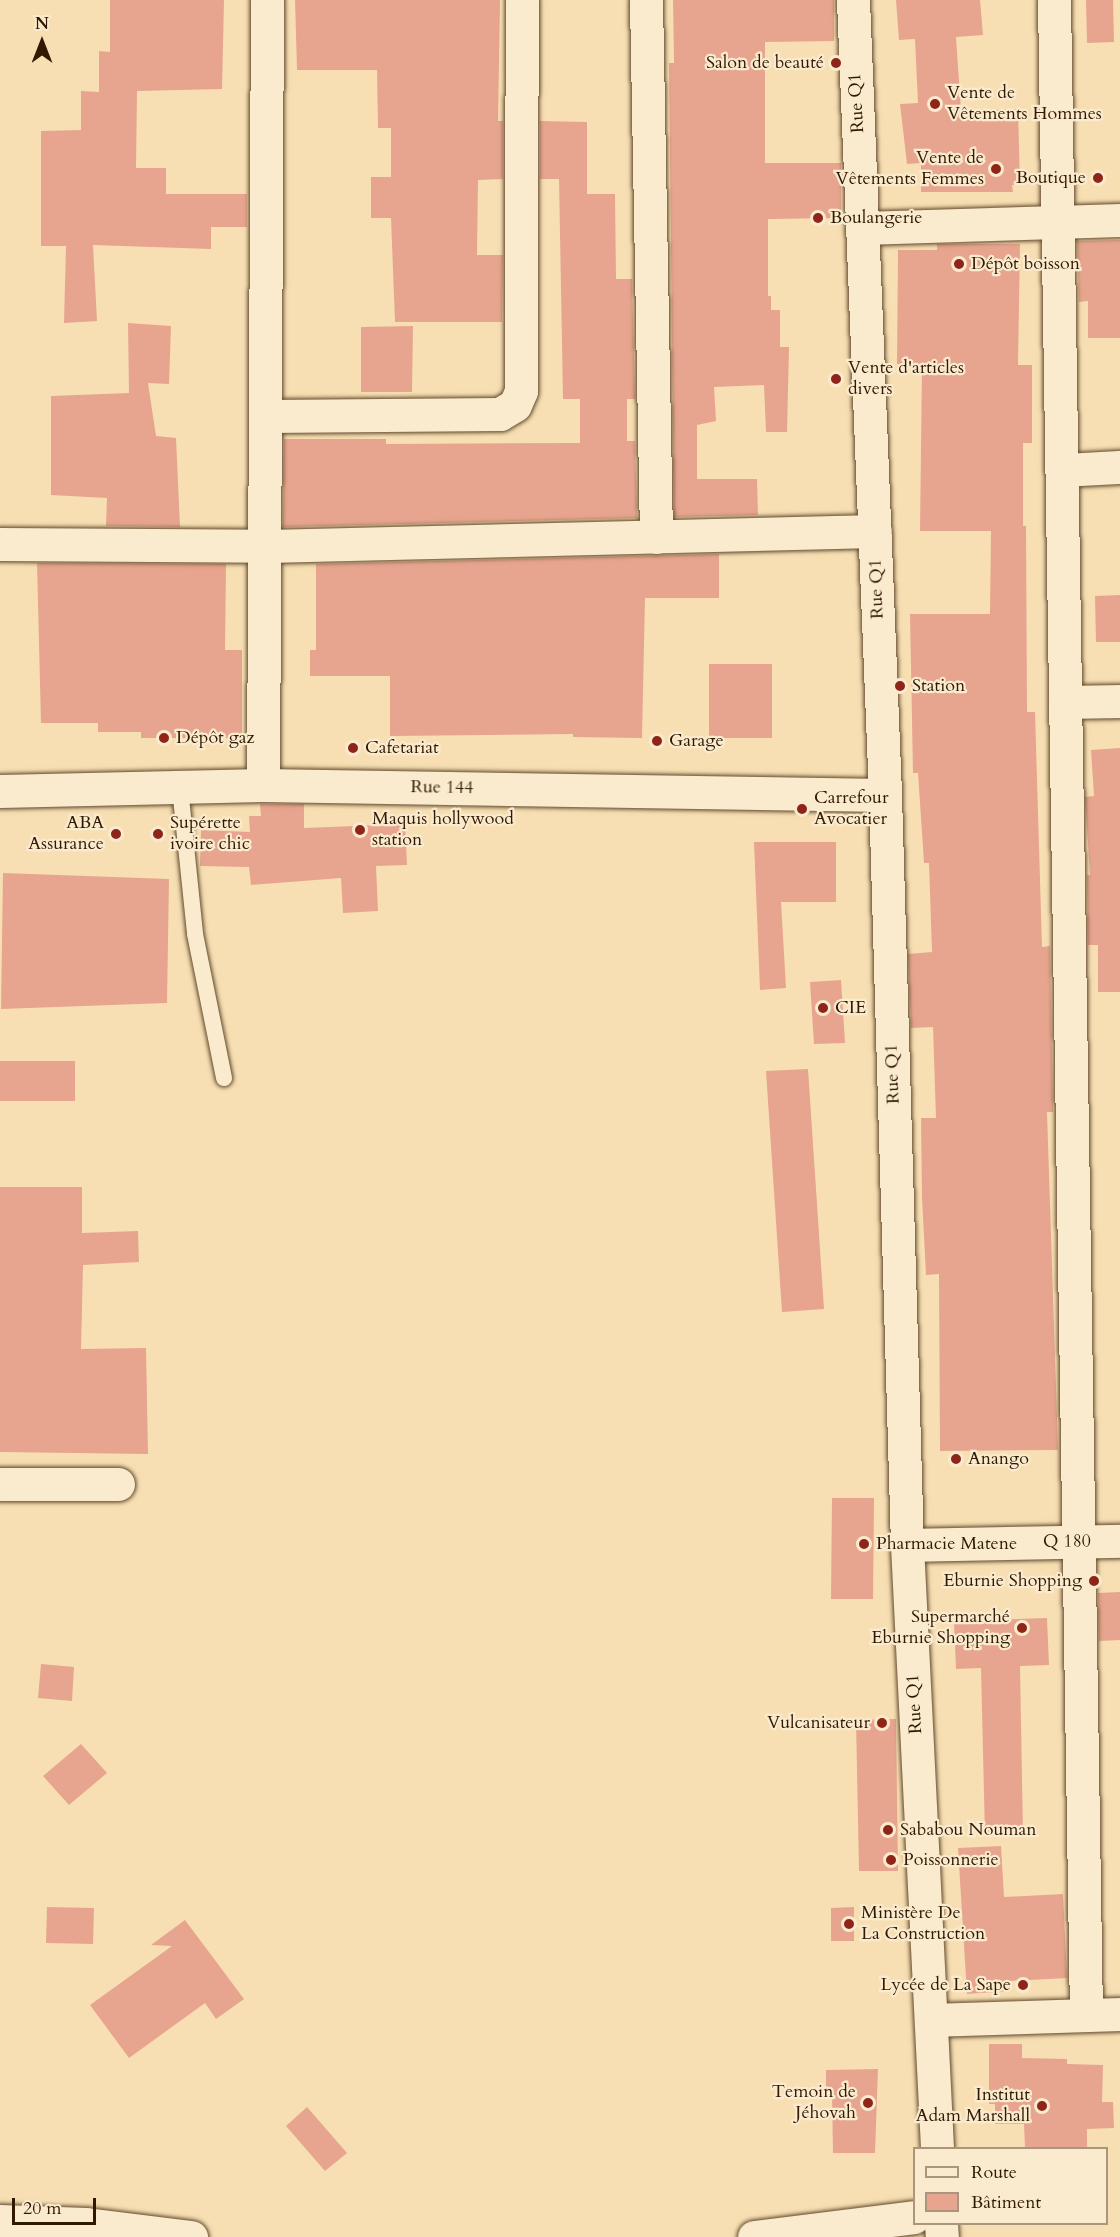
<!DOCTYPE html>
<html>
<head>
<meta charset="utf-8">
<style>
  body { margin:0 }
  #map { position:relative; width:1120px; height:2237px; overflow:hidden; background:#f7dfb3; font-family:Cardo,serif }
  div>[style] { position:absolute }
  .building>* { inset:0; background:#e7a58f }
  .roads { filter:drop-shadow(0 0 2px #624a2d) drop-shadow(0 0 2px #624a2d) }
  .service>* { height:16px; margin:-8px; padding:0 8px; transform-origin:8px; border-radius:8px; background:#faeace }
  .minor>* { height:33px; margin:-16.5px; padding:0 16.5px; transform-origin:16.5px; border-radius:16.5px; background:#faeace }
  .tertiary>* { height:33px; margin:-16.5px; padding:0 16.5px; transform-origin:16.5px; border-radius:16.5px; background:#faeace }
  .dots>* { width:16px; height:16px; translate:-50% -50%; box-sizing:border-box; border:3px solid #faeace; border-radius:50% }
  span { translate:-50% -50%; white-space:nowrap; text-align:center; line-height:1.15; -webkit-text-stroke:4.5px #faeace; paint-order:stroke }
  .poi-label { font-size:18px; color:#301900 }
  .right { translate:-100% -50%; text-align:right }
  .left { translate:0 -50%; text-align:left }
  .street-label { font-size:18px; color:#301900 }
  .legend { position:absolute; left:913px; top:2147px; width:195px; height:78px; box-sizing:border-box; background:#faeace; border:2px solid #a9967c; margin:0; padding:8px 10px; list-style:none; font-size:18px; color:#301900 }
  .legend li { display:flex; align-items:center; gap:12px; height:30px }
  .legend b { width:30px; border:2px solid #a9967c }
  .north { position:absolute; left:12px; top:12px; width:60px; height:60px; -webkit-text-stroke:4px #faeace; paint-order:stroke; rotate:0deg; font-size:16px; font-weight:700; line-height:24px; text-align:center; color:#301900 }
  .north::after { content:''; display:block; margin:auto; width:21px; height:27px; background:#301900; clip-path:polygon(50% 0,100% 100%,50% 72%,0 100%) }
  .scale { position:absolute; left:12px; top:2198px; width:84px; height:27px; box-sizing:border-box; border:3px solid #301900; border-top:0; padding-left:8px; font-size:18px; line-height:21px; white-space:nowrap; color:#301900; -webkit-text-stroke:4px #faeace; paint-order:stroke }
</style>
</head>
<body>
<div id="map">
  <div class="building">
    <div style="clip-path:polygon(110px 0,224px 0,222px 89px,137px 91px,136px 168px,166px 168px,166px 194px,247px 194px,247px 227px,211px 227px,211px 249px,93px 245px,97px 321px,64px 323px,66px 246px,41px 246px,41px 131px,81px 130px,81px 91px,99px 92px,99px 51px,110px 52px)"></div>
    <div style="clip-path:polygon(295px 0,500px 0,498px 121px,503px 121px,503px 179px,478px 180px,477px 255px,503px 255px,502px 322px,395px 322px,391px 218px,371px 218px,371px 177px,391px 177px,391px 128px,378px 128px,377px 70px,297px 70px)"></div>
    <div style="clip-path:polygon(673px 0,834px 0,834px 41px,765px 42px,765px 163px,841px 163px,841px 218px,768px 219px,768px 296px,771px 296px,771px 310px,780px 310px,780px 347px,789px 347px,787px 432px,766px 432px,764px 385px,714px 387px,716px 421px,697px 425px,697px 479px,757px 479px,758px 515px,674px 517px,669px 63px,674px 63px)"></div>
    <div style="clip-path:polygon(896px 0,980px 0,983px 35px,956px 37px,961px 111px,1018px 109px,1020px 185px,1012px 185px,1013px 192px,921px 192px,921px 163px,907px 164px,900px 104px,918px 103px,915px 39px,899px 40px)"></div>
    <div style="clip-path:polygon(1086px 0,1113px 0,1114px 42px,1087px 43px)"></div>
    <div style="clip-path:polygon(540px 121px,587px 122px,587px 194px,615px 194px,616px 279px,632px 279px,635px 399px,627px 399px,627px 441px,635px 441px,637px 518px,283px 527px,284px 439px,386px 439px,386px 444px,580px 443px,580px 399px,563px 399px,559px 179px,540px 179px)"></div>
    <div style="clip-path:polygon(1120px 240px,1120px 338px,1088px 338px,1088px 301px,1079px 302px,1077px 241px)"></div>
    <div style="clip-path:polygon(937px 244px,1020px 244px,1018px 365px,1032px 365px,1032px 443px,1023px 443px,1023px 526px,1026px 526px,1027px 712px,1035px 712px,1042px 947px,1050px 946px,1053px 1112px,1047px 1112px,1058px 1450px,940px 1451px,939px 1274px,926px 1275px,922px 1198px,921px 1118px,936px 1118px,933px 1027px,911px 1028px,908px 954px,932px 952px,929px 863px,924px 863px,918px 773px,913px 773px,910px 614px,990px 614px,991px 531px,920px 531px,922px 364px,897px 364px,898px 250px,937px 250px)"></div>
    <div style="clip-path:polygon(128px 323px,171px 326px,169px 384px,148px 383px,156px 436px,176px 438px,180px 527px,106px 526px,107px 498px,51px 495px,51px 396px,129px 393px)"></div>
    <div style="clip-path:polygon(413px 326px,412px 392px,361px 392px,361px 327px)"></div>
    <div style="clip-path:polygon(719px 554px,719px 598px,645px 598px,642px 738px,573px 737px,573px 734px,390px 736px,390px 676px,310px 676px,310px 650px,316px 650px,316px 564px)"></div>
    <div style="clip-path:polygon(37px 563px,226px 564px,225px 650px,242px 650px,242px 738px,141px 738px,141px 732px,98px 732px,98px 723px,41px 723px)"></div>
    <div style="clip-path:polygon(1120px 595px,1120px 642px,1096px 642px,1095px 596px)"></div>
    <div style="clip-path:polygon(709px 664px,772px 664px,772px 738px,709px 738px)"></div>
    <div style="clip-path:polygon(1120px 748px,1120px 992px,1098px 992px,1098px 945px,1088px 945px,1087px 875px,1090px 875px,1085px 797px,1094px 796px,1091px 750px)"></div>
    <div style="clip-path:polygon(260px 804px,304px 804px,304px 828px,405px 824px,407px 865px,376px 866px,378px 911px,343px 913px,341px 878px,251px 885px,249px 867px,200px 866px,201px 830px,250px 832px,249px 816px,261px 816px)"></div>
    <div style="clip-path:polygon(754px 842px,836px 842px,836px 902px,781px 902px,786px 988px,760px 990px)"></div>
    <div style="clip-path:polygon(3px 873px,169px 879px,167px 1003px,1px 1009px)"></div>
    <div style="clip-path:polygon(841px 980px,845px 1043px,814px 1044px,810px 982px)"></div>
    <div style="clip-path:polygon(0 1061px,75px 1061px,75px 1101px,0 1101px)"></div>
    <div style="clip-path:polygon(808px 1069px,824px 1309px,782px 1312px,766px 1071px)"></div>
    <div style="clip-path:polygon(0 1187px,82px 1187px,82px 1233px,138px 1231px,139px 1262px,83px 1265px,81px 1349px,146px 1348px,148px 1454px,0 1452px)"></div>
    <div style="clip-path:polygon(832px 1498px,874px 1498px,873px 1599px,831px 1599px)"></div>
    <div style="clip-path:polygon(1120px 1592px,1120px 1640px,1099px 1641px,1098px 1593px)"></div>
    <div style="clip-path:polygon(1047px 1618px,1049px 1665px,1020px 1666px,1023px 1835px,985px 1836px,981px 1668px,956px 1669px,954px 1621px)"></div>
    <div style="clip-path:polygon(41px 1664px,74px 1667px,72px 1701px,38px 1698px)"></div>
    <div style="clip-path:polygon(896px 1719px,898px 1871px,859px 1871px,856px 1720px)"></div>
    <div style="clip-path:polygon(81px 1744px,107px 1773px,69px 1805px,43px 1776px)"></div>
    <div style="clip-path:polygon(1001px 1846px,1004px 1897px,1063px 1894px,1067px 1978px,1009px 1981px,1010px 1991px,967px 1994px,958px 1848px)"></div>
    <div style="clip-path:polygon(47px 1907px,94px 1908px,93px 1944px,46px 1943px)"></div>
    <div style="clip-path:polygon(854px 1907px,854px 1941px,831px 1941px,831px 1908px)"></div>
    <div style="clip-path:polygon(185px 1920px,244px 1999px,216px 2019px,205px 2003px,129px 2058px,90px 2005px,172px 1946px,151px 1945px)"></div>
    <div style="clip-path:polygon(989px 2044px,1022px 2044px,1022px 2058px,1067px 2059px,1067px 2064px,1103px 2065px,1102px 2102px,1113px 2102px,1114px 2128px,1087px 2129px,1087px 2148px,1025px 2148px,1024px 2124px,995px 2124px,995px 2104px,989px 2104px)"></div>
    <div style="clip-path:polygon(878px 2069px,875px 2153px,833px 2153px,832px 2094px,826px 2094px,826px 2070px)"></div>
    <div style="clip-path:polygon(307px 2107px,347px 2153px,325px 2171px,286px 2126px)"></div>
  </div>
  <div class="roads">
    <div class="service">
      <div style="left:180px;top:788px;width:147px;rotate:84.1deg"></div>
      <div style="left:195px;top:934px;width:147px;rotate:78.6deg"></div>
    </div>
    <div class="minor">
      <div style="left:646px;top:0;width:537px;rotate:88.93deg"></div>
      <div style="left:1054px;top:0;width:2015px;rotate:89.09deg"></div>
      <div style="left:863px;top:228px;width:257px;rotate:-1.8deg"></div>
      <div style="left:268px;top:416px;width:232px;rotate:-0.5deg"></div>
      <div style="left:500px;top:414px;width:17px;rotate:-31deg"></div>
      <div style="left:515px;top:405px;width:15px;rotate:-67deg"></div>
      <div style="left:521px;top:391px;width:391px;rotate:-89.9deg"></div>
      <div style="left:1064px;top:470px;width:56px;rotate:-3.1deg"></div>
      <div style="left:0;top:544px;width:267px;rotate:0.4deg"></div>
      <div style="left:267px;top:546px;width:608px;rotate:-1.41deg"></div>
      <div style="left:1067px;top:702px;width:53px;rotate:-1.1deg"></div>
      <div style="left:263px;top:785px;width:785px;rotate:-89.71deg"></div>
      <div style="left:0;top:791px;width:263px;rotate:-1.3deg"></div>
      <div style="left:263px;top:785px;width:622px;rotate:0.92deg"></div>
      <div style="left:0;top:1484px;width:118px"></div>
      <div style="left:931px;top:2020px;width:189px;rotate:-1.8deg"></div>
      <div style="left:0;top:2221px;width:86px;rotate:2deg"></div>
      <div style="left:86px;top:2224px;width:106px;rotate:7.1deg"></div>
      <div style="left:754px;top:2237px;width:161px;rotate:-7.1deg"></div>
    </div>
    <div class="tertiary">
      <div style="left:853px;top:0;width:796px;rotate:87.69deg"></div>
      <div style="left:885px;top:795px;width:750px;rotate:88.32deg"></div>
      <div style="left:907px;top:1545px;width:604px;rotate:87.15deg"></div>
      <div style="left:907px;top:1545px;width:213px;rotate:-1.1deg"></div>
      <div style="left:941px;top:2224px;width:13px;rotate:86deg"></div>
    </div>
  </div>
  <div class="dots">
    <div style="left:836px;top:63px;background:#8f2418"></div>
    <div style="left:935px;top:104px;background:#8f2418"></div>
    <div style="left:996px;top:169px;background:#8f2418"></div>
    <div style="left:1098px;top:178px;background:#8f2418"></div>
    <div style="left:818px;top:218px;background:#8f2418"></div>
    <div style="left:959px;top:264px;background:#8f2418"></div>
    <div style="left:836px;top:379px;background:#8f2418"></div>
    <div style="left:900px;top:686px;background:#8f2418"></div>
    <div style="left:164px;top:738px;background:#8f2418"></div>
    <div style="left:657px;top:741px;background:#8f2418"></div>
    <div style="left:353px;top:748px;background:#8f2418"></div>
    <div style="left:802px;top:809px;background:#8f2418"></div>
    <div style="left:360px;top:830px;background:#8f2418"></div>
    <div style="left:116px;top:834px;background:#8f2418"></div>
    <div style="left:158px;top:834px;background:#8f2418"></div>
    <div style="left:823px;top:1008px;background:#8f2418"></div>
    <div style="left:956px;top:1459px;background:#8f2418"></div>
    <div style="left:864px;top:1544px;background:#8f2418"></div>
    <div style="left:1094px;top:1581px;background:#8f2418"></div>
    <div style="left:1022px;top:1628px;background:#8f2418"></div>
    <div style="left:882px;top:1723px;background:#8f2418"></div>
    <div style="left:888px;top:1830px;background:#8f2418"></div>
    <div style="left:891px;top:1860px;background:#8f2418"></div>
    <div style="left:849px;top:1924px;background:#8f2418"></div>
    <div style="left:1023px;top:1985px;background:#8f2418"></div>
    <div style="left:868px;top:2103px;background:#8f2418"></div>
    <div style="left:1042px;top:2106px;background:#8f2418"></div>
  </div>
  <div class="poi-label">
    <span class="right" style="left:824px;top:63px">Salon de beauté</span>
    <span class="left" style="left:947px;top:104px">Vente de<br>Vêtements Hommes</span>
    <span class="right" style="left:984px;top:169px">Vente de<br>Vêtements Femmes</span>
    <span class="right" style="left:1086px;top:178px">Boutique</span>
    <span class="left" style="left:830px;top:218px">Boulangerie</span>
    <span class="left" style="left:971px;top:264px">Dépôt boisson</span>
    <span class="left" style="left:848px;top:379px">Vente d'articles<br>divers</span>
    <span class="left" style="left:912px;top:686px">Station</span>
    <span class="left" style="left:176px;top:738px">Dépôt gaz</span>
    <span class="left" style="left:669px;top:741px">Garage</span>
    <span class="left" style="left:365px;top:748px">Cafetariat</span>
    <span class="left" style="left:814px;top:809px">Carrefour<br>Avocatier</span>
    <span class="left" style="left:372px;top:830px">Maquis hollywood<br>station</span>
    <span class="right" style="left:104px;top:834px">ABA<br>Assurance</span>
    <span class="left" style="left:170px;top:834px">Supérette<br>ivoire chic</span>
    <span class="left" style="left:835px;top:1008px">CIE</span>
    <span class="left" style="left:968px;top:1459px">Anango</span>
    <span class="left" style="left:876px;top:1544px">Pharmacie Matene</span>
    <span class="right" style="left:1082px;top:1581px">Eburnie Shopping</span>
    <span class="right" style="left:1010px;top:1628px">Supermarché<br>Eburnie Shopping</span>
    <span class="right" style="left:870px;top:1723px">Vulcanisateur</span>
    <span class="left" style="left:900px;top:1830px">Sababou Nouman</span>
    <span class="left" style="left:903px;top:1860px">Poissonnerie</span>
    <span class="left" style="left:861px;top:1924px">Ministère De<br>La Construction</span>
    <span class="right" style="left:1011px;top:1985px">Lycée de La Sape</span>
    <span class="right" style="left:856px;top:2103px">Temoin de<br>Jéhovah</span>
    <span class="right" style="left:1030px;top:2106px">Institut<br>Adam Marshall</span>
  </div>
  <div class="street-label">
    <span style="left:857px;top:103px;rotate:-93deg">Rue Q1</span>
    <span style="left:877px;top:589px;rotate:-92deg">Rue Q1</span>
    <span style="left:442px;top:788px;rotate:1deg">Rue 144</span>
    <span style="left:893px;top:1074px;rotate:-92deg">Rue Q1</span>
    <span style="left:1067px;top:1542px;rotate:-1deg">Q 180</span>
    <span style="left:915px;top:1704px;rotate:-93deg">Rue Q1</span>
  </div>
  <ul class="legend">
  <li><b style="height:8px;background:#faeace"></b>Route</li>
  <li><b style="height:16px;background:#e7a58f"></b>Bâtiment</li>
  </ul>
  <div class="north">N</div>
  <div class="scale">20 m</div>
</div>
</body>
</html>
